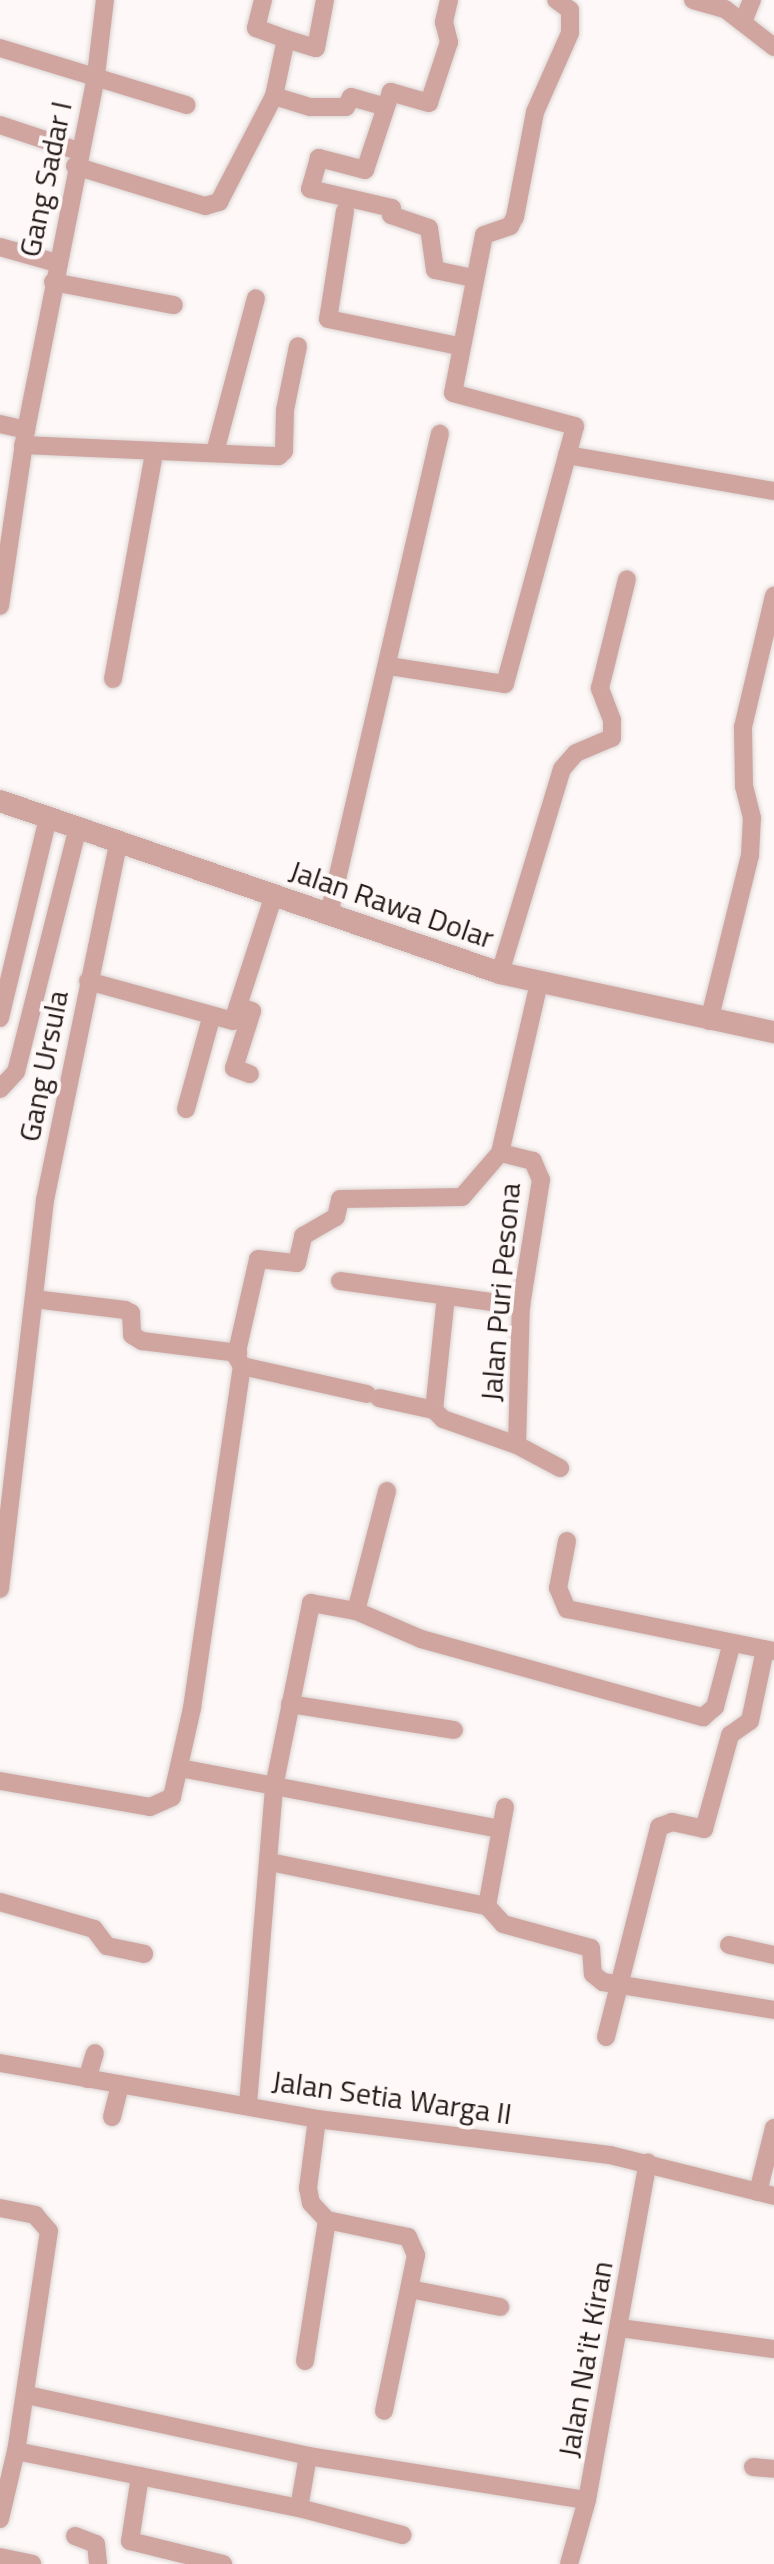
<!DOCTYPE html>
<html>
<head>
<meta charset="utf-8">
<style>
  body { margin:0 }
  #map { position:relative; width:774px; height:2564px; overflow:hidden; background:#fef9f8; font-family:"Titillium Web",sans-serif }
  div>[style] { position:absolute }
  .roads { filter:drop-shadow(0 0 2px #dbd5d4) drop-shadow(0 0 2px #dbd5d4) }
  .minor>* { height:18px; margin:-9px; padding:0 9px; transform-origin:9px; border-radius:9px; background:#d0a5a0 }
  .tertiary>* { height:22px; margin:-11px; padding:0 11px; transform-origin:11px; border-radius:11px; background:#d0a5a0 }
  span { translate:-50% -50%; white-space:nowrap; text-align:center; line-height:1.15; -webkit-text-stroke:8px #fef9f8; paint-order:stroke }
  .street-label { font-size:30px; color:#241b1a }
</style>
</head>
<body>
<div id="map">
  <div class="roads">
    <div class="minor">
      <div style="left:449px;top:0;width:23px;rotate:103deg"></div>
      <div style="left:444px;top:22px;width:21px;rotate:76deg"></div>
      <div style="left:449px;top:42px;width:64px;rotate:108.2deg"></div>
      <div style="left:429px;top:103px;width:40px;rotate:-164deg"></div>
      <div style="left:391px;top:92px;width:82px;rotate:108.4deg"></div>
      <div style="left:365px;top:170px;width:48px;rotate:-165.4deg"></div>
      <div style="left:319px;top:158px;width:32px;rotate:106deg"></div>
      <div style="left:310px;top:189px;width:84px;rotate:13deg"></div>
      <div style="left:392px;top:208px;width:7px;rotate:98deg"></div>
      <div style="left:391px;top:215px;width:40px;rotate:18.9deg"></div>
      <div style="left:429px;top:228px;width:42px;rotate:81.9deg"></div>
      <div style="left:435px;top:270px;width:40px;rotate:12deg"></div>
      <div style="left:693px;top:0;width:33px;rotate:16deg"></div>
      <div style="left:725px;top:9px;width:62px;rotate:37.8deg"></div>
      <div style="left:743px;top:22px;width:24px;rotate:-68deg"></div>
      <div style="left:286px;top:39px;width:31px;rotate:17deg"></div>
      <div style="left:316px;top:48px;width:49px;rotate:-79.4deg"></div>
      <div style="left:0;top:48px;width:195px;rotate:17deg"></div>
      <div style="left:274px;top:96px;width:38px;rotate:17deg"></div>
      <div style="left:310px;top:107px;width:36px"></div>
      <div style="left:346px;top:107px;width:11px;rotate:-63deg"></div>
      <div style="left:351px;top:97px;width:35px;rotate:16deg"></div>
      <div style="left:0;top:125px;width:82px;rotate:18.4deg"></div>
      <div style="left:75px;top:166px;width:136px;rotate:17.1deg"></div>
      <div style="left:205px;top:206px;width:15px;rotate:-16deg"></div>
      <div style="left:219px;top:202px;width:119px;rotate:-62.6deg"></div>
      <div style="left:274px;top:96px;width:58px;rotate:-78.1deg"></div>
      <div style="left:286px;top:39px;width:32px;rotate:-160deg"></div>
      <div style="left:256px;top:28px;width:29px;rotate:-76deg"></div>
      <div style="left:345px;top:211px;width:109px;rotate:98.9deg"></div>
      <div style="left:328px;top:319px;width:133px;rotate:11.7deg"></div>
      <div style="left:0;top:247px;width:59px;rotate:15.7deg"></div>
      <div style="left:53px;top:282px;width:123px;rotate:10.8deg"></div>
      <div style="left:0;top:424px;width:27px;rotate:13deg"></div>
      <div style="left:23px;top:445px;width:256px;rotate:2.5deg"></div>
      <div style="left:279px;top:456px;width:7px;rotate:-45deg"></div>
      <div style="left:284px;top:451px;width:41px;rotate:-88.6deg"></div>
      <div style="left:285px;top:410px;width:65px;rotate:-78.5deg"></div>
      <div style="left:215px;top:452px;width:159px;rotate:-75.1deg"></div>
      <div style="left:567px;top:455px;width:210px;rotate:9.9deg"></div>
      <div style="left:0;top:606px;width:178px;rotate:-81.6deg"></div>
      <div style="left:26px;top:430px;width:362px;rotate:-78.8deg"></div>
      <div style="left:96px;top:75px;width:76px;rotate:-83.2deg"></div>
      <div style="left:389px;top:666px;width:117px;rotate:8.8deg"></div>
      <div style="left:505px;top:684px;width:267px;rotate:-74.8deg"></div>
      <div style="left:575px;top:426px;width:126px;rotate:-164.9deg"></div>
      <div style="left:453px;top:393px;width:161px;rotate:-78.9deg"></div>
      <div style="left:484px;top:235px;width:28px;rotate:-19deg"></div>
      <div style="left:510px;top:226px;width:10px;rotate:-61deg"></div>
      <div style="left:515px;top:217px;width:107px;rotate:-79.2deg"></div>
      <div style="left:535px;top:112px;width:86px;rotate:-66.1deg"></div>
      <div style="left:570px;top:33px;width:23px;rotate:-90deg"></div>
      <div style="left:570px;top:10px;width:17px;rotate:-144deg"></div>
      <div style="left:113px;top:679px;width:229px;rotate:-79.7deg"></div>
      <div style="left:329px;top:914px;width:493px;rotate:-77deg"></div>
      <div style="left:500px;top:973px;width:213px;rotate:-73.1deg"></div>
      <div style="left:562px;top:769px;width:21px;rotate:-49deg"></div>
      <div style="left:576px;top:753px;width:39px;rotate:-23deg"></div>
      <div style="left:612px;top:738px;width:18px;rotate:-90deg"></div>
      <div style="left:612px;top:720px;width:34px;rotate:-111deg"></div>
      <div style="left:600px;top:688px;width:112px;rotate:-76.1deg"></div>
      <div style="left:88px;top:981px;width:150px;rotate:15.4deg"></div>
      <div style="left:233px;top:1021px;width:133px;rotate:-72deg"></div>
      <div style="left:238px;top:1006px;width:15px;rotate:20deg"></div>
      <div style="left:252px;top:1011px;width:60px;rotate:107.5deg"></div>
      <div style="left:234px;top:1068px;width:17px;rotate:21deg"></div>
      <div style="left:0;top:1018px;width:206px;rotate:-76.5deg"></div>
      <div style="left:709px;top:1021px;width:171px;rotate:-76.1deg"></div>
      <div style="left:750px;top:855px;width:37px;rotate:-87deg"></div>
      <div style="left:752px;top:818px;width:33px;rotate:-104deg"></div>
      <div style="left:744px;top:786px;width:59px;rotate:-91deg"></div>
      <div style="left:743px;top:727px;width:135px;rotate:-76.7deg"></div>
      <div style="left:0;top:1089px;width:23px;rotate:-47deg"></div>
      <div style="left:16px;top:1072px;width:253px;rotate:-75.8deg"></div>
      <div style="left:186px;top:1109px;width:94px;rotate:-74.6deg"></div>
      <div style="left:340px;top:1281px;width:183px;rotate:7.9deg"></div>
      <div style="left:446px;top:1296px;width:115px;rotate:96deg"></div>
      <div style="left:434px;top:1410px;width:13px;rotate:45deg"></div>
      <div style="left:443px;top:1419px;width:78px;rotate:19.4deg"></div>
      <div style="left:517px;top:1445px;width:49px;rotate:28.1deg"></div>
      <div style="left:34px;top:1299px;width:92px;rotate:6.9deg"></div>
      <div style="left:125px;top:1310px;width:7px;rotate:27deg"></div>
      <div style="left:131px;top:1313px;width:22px;rotate:87deg"></div>
      <div style="left:132px;top:1335px;width:12px;rotate:31deg"></div>
      <div style="left:142px;top:1341px;width:97px;rotate:7.1deg"></div>
      <div style="left:367px;top:1394px;width:128px;rotate:-167.4deg"></div>
      <div style="left:242px;top:1366px;width:12px;rotate:-121deg"></div>
      <div style="left:236px;top:1356px;width:99px;rotate:-77.2deg"></div>
      <div style="left:258px;top:1259px;width:39px;rotate:6deg"></div>
      <div style="left:297px;top:1263px;width:28px;rotate:-77deg"></div>
      <div style="left:303px;top:1236px;width:38px;rotate:-30deg"></div>
      <div style="left:336px;top:1217px;width:18px;rotate:-77deg"></div>
      <div style="left:340px;top:1199px;width:122px;rotate:-0.9deg"></div>
      <div style="left:462px;top:1197px;width:58px;rotate:-49.2deg"></div>
      <div style="left:379px;top:1398px;width:56px;rotate:12.3deg"></div>
      <div style="left:517px;top:1445px;width:139px;rotate:-88.4deg"></div>
      <div style="left:521px;top:1306px;width:128px;rotate:-81deg"></div>
      <div style="left:541px;top:1180px;width:21px;rotate:-113deg"></div>
      <div style="left:533px;top:1161px;width:34px;rotate:-166deg"></div>
      <div style="left:500px;top:1153px;width:174px;rotate:-77.1deg"></div>
      <div style="left:567px;top:1541px;width:48px;rotate:100.8deg"></div>
      <div style="left:558px;top:1588px;width:23px;rotate:67deg"></div>
      <div style="left:567px;top:1609px;width:211px;rotate:11.5deg"></div>
      <div style="left:0;top:1589px;width:392px;rotate:-83.4deg"></div>
      <div style="left:45px;top:1200px;width:367px;rotate:-78.4deg"></div>
      <div style="left:356px;top:1611px;width:124px;rotate:-75.5deg"></div>
      <div style="left:290px;top:1704px;width:166px;rotate:9deg"></div>
      <div style="left:180px;top:1768px;width:325px;rotate:10.8deg"></div>
      <div style="left:0;top:1781px;width:152px;rotate:9.8deg"></div>
      <div style="left:150px;top:1807px;width:24px;rotate:-24deg"></div>
      <div style="left:172px;top:1797px;width:91px;rotate:-77.3deg"></div>
      <div style="left:192px;top:1708px;width:346px;rotate:-81.7deg"></div>
      <div style="left:505px;top:1807px;width:101px;rotate:100.3deg"></div>
      <div style="left:487px;top:1906px;width:24px;rotate:48deg"></div>
      <div style="left:503px;top:1924px;width:91px;rotate:15.3deg"></div>
      <div style="left:591px;top:1948px;width:26px;rotate:86deg"></div>
      <div style="left:593px;top:1974px;width:13px;rotate:39deg"></div>
      <div style="left:603px;top:1982px;width:173px;rotate:9.3deg"></div>
      <div style="left:270px;top:1862px;width:221px;rotate:11.5deg"></div>
      <div style="left:0;top:1902px;width:98px;rotate:16deg"></div>
      <div style="left:94px;top:1929px;width:21px;rotate:53deg"></div>
      <div style="left:107px;top:1946px;width:38px;rotate:12deg"></div>
      <div style="left:729px;top:1945px;width:46px;rotate:12.5deg"></div>
      <div style="left:606px;top:2037px;width:217px;rotate:-75.8deg"></div>
      <div style="left:659px;top:1827px;width:14px;rotate:-21deg"></div>
      <div style="left:672px;top:1822px;width:33px;rotate:12deg"></div>
      <div style="left:704px;top:1829px;width:98px;rotate:-74.5deg"></div>
      <div style="left:730px;top:1735px;width:24px;rotate:-35deg"></div>
      <div style="left:750px;top:1721px;width:73px;rotate:-78.1deg"></div>
      <div style="left:0;top:2063px;width:322px;rotate:10deg"></div>
      <div style="left:317px;top:2119px;width:295px;rotate:7deg"></div>
      <div style="left:610px;top:2155px;width:169px;rotate:14deg"></div>
      <div style="left:87px;top:2079px;width:27px;rotate:-73deg"></div>
      <div style="left:248px;top:2104px;width:318px;rotate:-85.3deg"></div>
      <div style="left:274px;top:1787px;width:188px;rotate:-78.6deg"></div>
      <div style="left:311px;top:1603px;width:46px;rotate:10.1deg"></div>
      <div style="left:356px;top:1611px;width:71px;rotate:23.3deg"></div>
      <div style="left:421px;top:1639px;width:293px;rotate:15.5deg"></div>
      <div style="left:703px;top:1717px;width:16px;rotate:-40deg"></div>
      <div style="left:715px;top:1707px;width:63px;rotate:-75.3deg"></div>
      <div style="left:112px;top:2117px;width:33px;rotate:-76deg"></div>
      <div style="left:317px;top:2119px;width:70px;rotate:97.4deg"></div>
      <div style="left:308px;top:2188px;width:15px;rotate:79deg"></div>
      <div style="left:311px;top:2203px;width:23px;rotate:47deg"></div>
      <div style="left:758px;top:2192px;width:66px;rotate:-76deg"></div>
      <div style="left:0;top:2208px;width:36px;rotate:11deg"></div>
      <div style="left:35px;top:2215px;width:21px;rotate:49deg"></div>
      <div style="left:49px;top:2231px;width:222px;rotate:98.5deg"></div>
      <div style="left:16px;top:2451px;width:289px;rotate:11.4deg"></div>
      <div style="left:299px;top:2508px;width:53px;rotate:-80.2deg"></div>
      <div style="left:308px;top:2456px;width:282px;rotate:9deg"></div>
      <div style="left:410px;top:2289px;width:92px;rotate:11.3deg"></div>
      <div style="left:620px;top:2328px;width:155px;rotate:7.8deg"></div>
      <div style="left:305px;top:2361px;width:143px;rotate:-81.1deg"></div>
      <div style="left:327px;top:2220px;width:83px;rotate:11.9deg"></div>
      <div style="left:408px;top:2237px;width:20px;rotate:66deg"></div>
      <div style="left:416px;top:2255px;width:159px;rotate:101.6deg"></div>
      <div style="left:27px;top:2395px;width:288px;rotate:12.2deg"></div>
      <div style="left:753px;top:2467px;width:21px;rotate:5deg"></div>
      <div style="left:140px;top:2476px;width:66px;rotate:98.7deg"></div>
      <div style="left:130px;top:2541px;width:96px;rotate:13.9deg"></div>
      <div style="left:299px;top:2508px;width:107px;rotate:14.6deg"></div>
      <div style="left:0;top:2519px;width:70px;rotate:-76.8deg"></div>
      <div style="left:75px;top:2536px;width:22px;rotate:21deg"></div>
      <div style="left:96px;top:2544px;width:20px;rotate:84deg"></div>
      <div style="left:0;top:2557px;width:33px;rotate:12deg"></div>
      <div style="left:569px;top:2564px;width:66px;rotate:-74.3deg"></div>
      <div style="left:587px;top:2500px;width:343px;rotate:-79.8deg"></div>
    </div>
    <div class="tertiary">
      <div style="left:0;top:801px;width:529px;rotate:18.98deg"></div>
      <div style="left:500px;top:973px;width:280px;rotate:12.2deg"></div>
    </div>
  </div>
  <div class="street-label">
    <span style="left:45px;top:179px;rotate:-78deg">Gang Sadar I</span>
    <span style="left:392px;top:904px;rotate:19deg">Jalan Rawa Dolar</span>
    <span style="left:43px;top:1066px;rotate:-79deg">Gang Ursula</span>
    <span style="left:500px;top:1292px;rotate:-85deg">Jalan Puri Pesona</span>
    <span style="left:392px;top:2097px;rotate:8deg">Jalan Setia Warga II</span>
    <span style="left:585px;top:2359px;rotate:-80deg">Jalan Na'it Kiran</span>
  </div>
</div>
</body>
</html>
